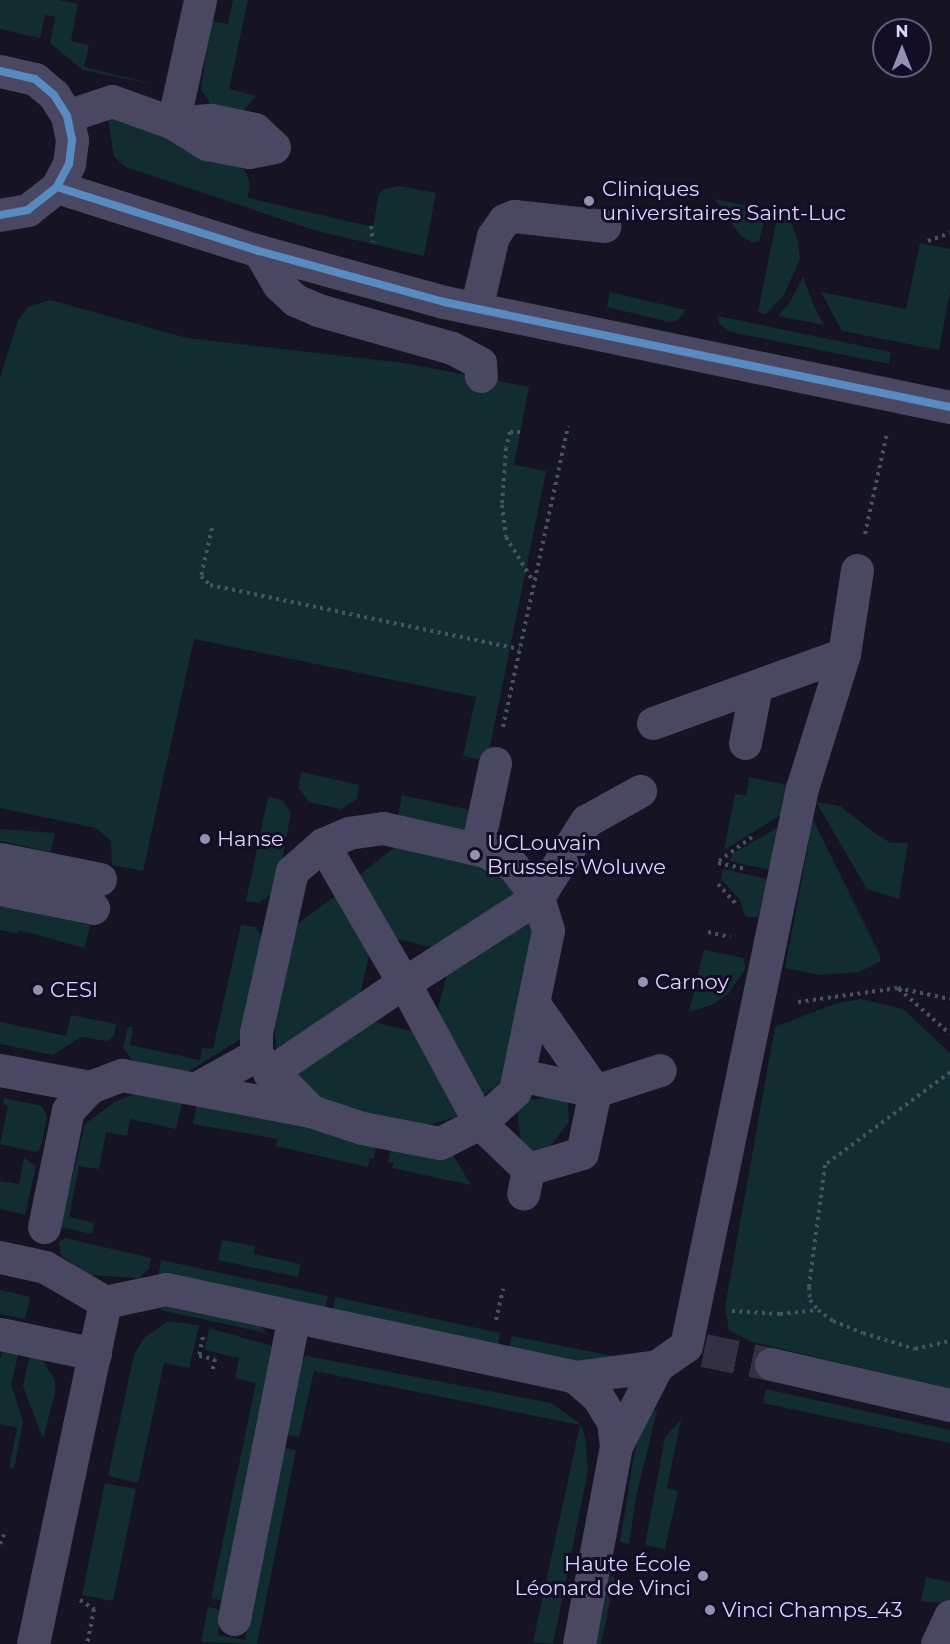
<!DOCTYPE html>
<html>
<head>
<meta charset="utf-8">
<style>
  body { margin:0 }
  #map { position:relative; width:950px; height:1644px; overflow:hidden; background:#161322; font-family:Montserrat,sans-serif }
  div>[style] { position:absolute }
  .green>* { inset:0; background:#112d30 }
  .minor-tunnel>* { height:33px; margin-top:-16.5px; transform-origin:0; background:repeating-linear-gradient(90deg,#343043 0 33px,transparent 0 49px) }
  .path>* { height:4px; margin-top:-2px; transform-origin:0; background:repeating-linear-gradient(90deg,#455363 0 3px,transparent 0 7.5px) }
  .minor>* { height:33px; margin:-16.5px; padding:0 16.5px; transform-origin:16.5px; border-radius:16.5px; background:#4a4763 }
  .bus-1>* { height:8px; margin:-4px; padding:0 4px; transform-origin:4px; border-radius:4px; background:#598ac0 }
  .dots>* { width:16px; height:16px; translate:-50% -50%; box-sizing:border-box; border:3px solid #130d28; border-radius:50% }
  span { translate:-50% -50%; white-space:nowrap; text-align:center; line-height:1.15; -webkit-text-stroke:6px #130d28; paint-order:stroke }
  .poi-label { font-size:21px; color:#dbd4ff }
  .left { translate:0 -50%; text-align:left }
  .right { translate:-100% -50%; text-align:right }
  .north { position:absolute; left:872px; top:18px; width:60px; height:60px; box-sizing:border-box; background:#130d28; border:2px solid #635d7e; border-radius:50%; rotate:0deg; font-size:16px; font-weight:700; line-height:24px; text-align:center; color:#dbd4ff }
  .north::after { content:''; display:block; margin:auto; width:21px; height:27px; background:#9690b2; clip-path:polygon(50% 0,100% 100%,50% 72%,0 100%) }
</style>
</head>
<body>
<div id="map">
  <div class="green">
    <div style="clip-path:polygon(0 0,59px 0,78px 4px,71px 41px,89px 45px,84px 67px,161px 86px,83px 70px,50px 43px,55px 17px,45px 15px,40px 38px,0 29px)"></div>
    <div style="clip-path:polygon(233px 0,248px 0,229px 89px,256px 96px,243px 111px,213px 108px,201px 89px,211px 21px,228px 24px)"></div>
    <div style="clip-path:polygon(107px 113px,160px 133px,190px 152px,242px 165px,250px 183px,248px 198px,373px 227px,379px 193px,385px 189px,399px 186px,436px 193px,424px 256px,317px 231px,126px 167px,114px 157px)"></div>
    <div style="clip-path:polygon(715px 199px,767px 210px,759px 241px,752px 243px,740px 235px)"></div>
    <div style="clip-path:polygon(778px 213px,788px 215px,798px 241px,800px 259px,784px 295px,766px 314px,758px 312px)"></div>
    <div style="clip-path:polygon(920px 243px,950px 249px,950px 291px,939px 350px,842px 331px,821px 292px,906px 309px)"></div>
    <div style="clip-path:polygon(803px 277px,814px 306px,824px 325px,778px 316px,790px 302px)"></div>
    <div style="clip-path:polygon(610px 292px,686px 310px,678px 320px,669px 322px,607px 307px)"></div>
    <div style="clip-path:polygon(50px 300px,187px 338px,404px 363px,529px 387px,514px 465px,546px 471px,487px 761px,463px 756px,476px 697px,194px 639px,143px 871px,112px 865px,111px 841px,96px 828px,0 808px,0 378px,18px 320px,28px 307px)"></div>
    <div style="clip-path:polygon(718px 316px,891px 352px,889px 364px,731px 332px,719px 324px)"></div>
    <div style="clip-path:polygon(301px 772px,359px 785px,357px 799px,341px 809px,309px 802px,298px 787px)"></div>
    <div style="clip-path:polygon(749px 777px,787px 785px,781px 815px,724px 850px,735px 794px,746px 796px)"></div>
    <div style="clip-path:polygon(402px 795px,475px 811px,469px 838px,397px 822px)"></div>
    <div style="clip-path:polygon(268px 797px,282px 800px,291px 813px,276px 891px,259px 903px,246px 901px)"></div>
    <div style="clip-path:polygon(816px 802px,840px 806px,877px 835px,891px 843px,908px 843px,899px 899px,867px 889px)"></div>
    <div style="clip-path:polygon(813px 820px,879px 953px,881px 961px,859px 972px,820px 975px,785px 968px)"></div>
    <div style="clip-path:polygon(780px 826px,770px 870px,729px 861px,734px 853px)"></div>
    <div style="clip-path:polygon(0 829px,55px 833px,51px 852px,0 841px)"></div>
    <div style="clip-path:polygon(395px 847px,494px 870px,524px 898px,443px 950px,384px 936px,352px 881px)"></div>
    <div style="clip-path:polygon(723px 869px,767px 879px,758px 917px,745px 917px,740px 900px,721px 879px)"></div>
    <div style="clip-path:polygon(342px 891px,372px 943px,357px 1007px,278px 1058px,274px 1028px,297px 924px)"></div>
    <div style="clip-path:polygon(0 905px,90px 925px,85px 948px,19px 930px,18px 934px,0 930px)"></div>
    <div style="clip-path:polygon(533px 918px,539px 933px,503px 1080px,474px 1103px,434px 1025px,450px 961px)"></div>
    <div style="clip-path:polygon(241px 925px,256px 927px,265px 942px,245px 1036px,186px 1073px,133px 1061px,123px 1047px,128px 1027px,133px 1027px,130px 1045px,200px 1060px,202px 1048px,213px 1049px)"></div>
    <div style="clip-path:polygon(704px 950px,744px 958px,745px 969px,729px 993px,714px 1004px,689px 1012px)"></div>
    <div style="clip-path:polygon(860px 999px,903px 1009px,950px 1053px,950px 1389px,752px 1342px,729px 1330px,725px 1307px,775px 1027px,834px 1004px)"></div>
    <div style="clip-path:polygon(71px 1015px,116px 1024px,114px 1036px,107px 1041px,81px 1037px,53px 1055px,0 1044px,0 1022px,66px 1036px)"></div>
    <div style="clip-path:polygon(360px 1019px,424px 1034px,466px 1114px,424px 1126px,338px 1111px,284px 1071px)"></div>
    <div style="clip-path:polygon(138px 1093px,183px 1099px,176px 1129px,130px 1119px,127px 1136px,106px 1132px,99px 1169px,79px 1166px,69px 1217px,94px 1223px,92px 1234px,60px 1227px,85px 1124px,116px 1101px)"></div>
    <div style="clip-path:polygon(554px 1097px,568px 1102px,569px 1122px,551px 1145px,531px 1152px,521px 1142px,517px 1111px,523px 1100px)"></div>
    <div style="clip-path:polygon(4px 1098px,42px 1106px,47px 1117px,41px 1147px,36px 1152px,0 1144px,8px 1106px,3px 1104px)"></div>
    <div style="clip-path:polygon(197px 1103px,377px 1139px,374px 1159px,370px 1158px,368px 1167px,276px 1146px,278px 1139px,193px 1124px)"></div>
    <div style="clip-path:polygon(392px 1142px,453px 1155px,471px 1185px,392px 1168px,394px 1163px,388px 1162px)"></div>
    <div style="clip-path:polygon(24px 1158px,36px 1166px,25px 1215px,0 1209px,0 1181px,19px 1184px)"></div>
    <div style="clip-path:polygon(65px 1238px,151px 1258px,149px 1269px,139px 1278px,90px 1275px,61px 1256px,59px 1242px)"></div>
    <div style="clip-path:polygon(222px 1240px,255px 1246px,254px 1254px,300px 1264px,298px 1277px,218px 1260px)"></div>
    <div style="clip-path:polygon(161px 1260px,328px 1296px,325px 1310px,158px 1277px)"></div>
    <div style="clip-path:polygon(0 1290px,30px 1297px,25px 1319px,0 1314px)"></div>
    <div style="clip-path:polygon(335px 1297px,500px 1333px,498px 1346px,333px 1311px)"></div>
    <div style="clip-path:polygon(166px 1305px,257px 1320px,266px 1333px,160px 1310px)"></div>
    <div style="clip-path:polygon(168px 1321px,199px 1325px,189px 1368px,164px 1363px,138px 1483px,108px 1476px,134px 1355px,144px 1338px)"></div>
    <div style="clip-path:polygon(209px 1328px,272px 1346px,225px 1601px,211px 1598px,256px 1383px,235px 1378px,239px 1358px,205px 1350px)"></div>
    <div style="clip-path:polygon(512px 1336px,618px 1357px,593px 1366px,509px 1348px)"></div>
    <div style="clip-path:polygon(5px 1345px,20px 1347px,11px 1384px,23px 1422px,14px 1469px,9px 1468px,17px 1428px,0 1424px,0 1359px)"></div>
    <div style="clip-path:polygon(30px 1354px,43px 1361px,55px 1380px,55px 1393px,43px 1439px,23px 1386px)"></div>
    <div style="clip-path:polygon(307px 1356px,551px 1403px,578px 1422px,583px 1430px,585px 1438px,588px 1471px,553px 1644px,533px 1642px,580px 1425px,314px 1371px,299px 1437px,284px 1434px,301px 1361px)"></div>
    <div style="clip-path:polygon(766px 1389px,950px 1430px,950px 1443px,763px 1403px)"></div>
    <div style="clip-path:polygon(653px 1408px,657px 1411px,636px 1497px,629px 1544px,620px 1542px,633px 1461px,638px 1437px)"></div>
    <div style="clip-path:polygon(683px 1410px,667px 1488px,678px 1491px,665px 1549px,645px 1545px,665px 1437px,680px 1421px)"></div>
    <div style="clip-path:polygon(282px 1447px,296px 1450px,257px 1644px,201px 1642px,208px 1607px,222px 1610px,218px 1635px,245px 1640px)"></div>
    <div style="clip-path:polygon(105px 1483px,136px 1489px,113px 1601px,82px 1595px)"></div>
    <div style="clip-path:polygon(610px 1576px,615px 1577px,601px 1644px,596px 1644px)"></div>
    <div style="clip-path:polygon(926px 1577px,950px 1582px,950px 1604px,921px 1601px)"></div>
  </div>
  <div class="minor-tunnel">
    <div style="left:704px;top:1350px;width:68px;rotate:11.8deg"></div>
  </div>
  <div class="path">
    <div style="left:371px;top:226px;width:16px;rotate:83deg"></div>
    <div style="left:928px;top:241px;width:23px;rotate:-20deg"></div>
    <div style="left:520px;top:432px;width:10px;rotate:180deg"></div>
    <div style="left:510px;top:432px;width:16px;rotate:104deg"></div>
    <div style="left:506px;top:448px;width:57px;rotate:94deg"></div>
    <div style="left:502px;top:505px;width:32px;rotate:83deg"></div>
    <div style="left:506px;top:537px;width:52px;rotate:58.5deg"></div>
    <div style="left:212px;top:528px;width:49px;rotate:102.9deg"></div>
    <div style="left:201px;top:576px;width:13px;rotate:45deg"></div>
    <div style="left:210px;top:585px;width:316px;rotate:11.7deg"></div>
    <div style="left:865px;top:534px;width:103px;rotate:-77.7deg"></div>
    <div style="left:503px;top:727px;width:308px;rotate:-77.8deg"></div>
    <div style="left:719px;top:861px;width:41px;rotate:-36deg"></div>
    <div style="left:718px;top:863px;width:30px;rotate:12deg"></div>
    <div style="left:718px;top:884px;width:28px;rotate:48deg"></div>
    <div style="left:708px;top:932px;width:23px;rotate:13deg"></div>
    <div style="left:899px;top:989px;width:68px;rotate:41.4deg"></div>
    <div style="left:798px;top:1002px;width:101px;rotate:-8deg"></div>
    <div style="left:898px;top:988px;width:53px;rotate:11.9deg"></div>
    <div style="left:950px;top:1072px;width:156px;rotate:143.4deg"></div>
    <div style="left:825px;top:1165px;width:123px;rotate:97.5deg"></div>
    <div style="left:809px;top:1287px;width:13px;rotate:86deg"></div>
    <div style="left:810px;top:1300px;width:13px;rotate:51deg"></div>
    <div style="left:818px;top:1310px;width:19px;rotate:36deg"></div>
    <div style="left:833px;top:1321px;width:32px;rotate:22deg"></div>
    <div style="left:863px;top:1333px;width:54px;rotate:17.1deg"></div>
    <div style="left:915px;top:1349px;width:36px;rotate:-13deg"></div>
    <div style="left:732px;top:1311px;width:48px;rotate:3.6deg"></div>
    <div style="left:780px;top:1314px;width:37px;rotate:-6deg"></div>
    <div style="left:496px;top:1320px;width:32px;rotate:-77deg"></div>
    <div style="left:203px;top:1337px;width:19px;rotate:102deg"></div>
    <div style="left:199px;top:1356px;width:16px;rotate:11deg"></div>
    <div style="left:215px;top:1359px;width:14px;rotate:102deg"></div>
    <div style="left:0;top:1544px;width:15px;rotate:-67deg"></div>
    <div style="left:635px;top:1561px;width:43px;rotate:12.1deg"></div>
    <div style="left:80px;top:1600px;width:17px;rotate:33deg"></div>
    <div style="left:94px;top:1609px;width:36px;rotate:101deg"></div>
  </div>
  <div class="minor">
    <div style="left:0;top:71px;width:36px;rotate:13deg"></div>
    <div style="left:35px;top:79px;width:25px;rotate:40deg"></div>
    <div style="left:54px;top:95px;width:25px;rotate:58deg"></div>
    <div style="left:67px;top:116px;width:25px;rotate:78deg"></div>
    <div style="left:72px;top:140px;width:24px;rotate:97deg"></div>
    <div style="left:69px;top:164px;width:26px;rotate:118deg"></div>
    <div style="left:57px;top:187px;width:37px;rotate:142deg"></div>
    <div style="left:28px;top:210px;width:28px;rotate:170deg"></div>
    <div style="left:67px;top:116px;width:47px;rotate:-18.4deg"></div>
    <div style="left:112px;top:101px;width:65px;rotate:19.8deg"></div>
    <div style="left:173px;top:123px;width:126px;rotate:-77.6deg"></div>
    <div style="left:173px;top:123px;width:38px;rotate:-5deg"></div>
    <div style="left:211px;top:120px;width:45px;rotate:11.6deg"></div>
    <div style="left:255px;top:129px;width:26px;rotate:43deg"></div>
    <div style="left:173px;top:123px;width:40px;rotate:32deg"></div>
    <div style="left:207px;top:144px;width:43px;rotate:10.8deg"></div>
    <div style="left:249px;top:152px;width:25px;rotate:-11deg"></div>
    <div style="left:57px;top:187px;width:212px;rotate:17.6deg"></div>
    <div style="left:259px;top:251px;width:192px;rotate:15.4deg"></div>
    <div style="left:444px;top:302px;width:517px;rotate:11.72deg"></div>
    <div style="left:259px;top:251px;width:39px;rotate:60deg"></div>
    <div style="left:279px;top:285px;width:22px;rotate:43deg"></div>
    <div style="left:295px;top:300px;width:25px;rotate:23deg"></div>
    <div style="left:318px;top:310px;width:139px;rotate:15.8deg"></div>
    <div style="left:452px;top:348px;width:32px;rotate:28deg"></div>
    <div style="left:480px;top:363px;width:13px;rotate:86deg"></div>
    <div style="left:476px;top:309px;width:75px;rotate:-76.9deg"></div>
    <div style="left:493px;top:236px;width:19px;rotate:-55deg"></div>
    <div style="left:504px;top:220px;width:11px;rotate:-22deg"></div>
    <div style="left:514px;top:216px;width:91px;rotate:6.3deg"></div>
    <div style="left:653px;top:723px;width:203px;rotate:-19.9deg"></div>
    <div style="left:745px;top:743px;width:58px;rotate:-79.1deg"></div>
    <div style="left:323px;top:844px;width:154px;rotate:59.9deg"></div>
    <div style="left:477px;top:848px;width:87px;rotate:-78deg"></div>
    <div style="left:0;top:859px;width:102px;rotate:11.3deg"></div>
    <div style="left:0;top:889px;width:95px;rotate:11.5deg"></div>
    <div style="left:409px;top:980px;width:153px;rotate:-32.8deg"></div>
    <div style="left:538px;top:897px;width:90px;rotate:-57.7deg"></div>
    <div style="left:586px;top:821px;width:62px;rotate:-29.1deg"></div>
    <div style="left:407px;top:988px;width:153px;rotate:61.6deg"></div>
    <div style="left:480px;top:1123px;width:66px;rotate:43.8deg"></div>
    <div style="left:528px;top:1169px;width:25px;rotate:101deg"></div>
    <div style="left:0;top:1070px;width:92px;rotate:10.7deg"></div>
    <div style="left:269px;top:1073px;width:156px;rotate:-34deg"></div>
    <div style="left:519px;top:1075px;width:78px;rotate:11.9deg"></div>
    <div style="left:595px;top:1091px;width:68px;rotate:-17.9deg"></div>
    <div style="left:195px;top:1089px;width:70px;rotate:-29.1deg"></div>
    <div style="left:528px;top:1169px;width:56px;rotate:-16.5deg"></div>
    <div style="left:582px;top:1153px;width:63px;rotate:-78.2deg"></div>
    <div style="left:595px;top:1091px;width:106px;rotate:-125deg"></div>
    <div style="left:44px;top:1227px;width:119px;rotate:-78.4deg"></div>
    <div style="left:68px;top:1110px;width:32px;rotate:-46deg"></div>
    <div style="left:90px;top:1087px;width:34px;rotate:-21deg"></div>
    <div style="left:122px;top:1075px;width:192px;rotate:10.8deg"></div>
    <div style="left:311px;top:1111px;width:54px;rotate:18.4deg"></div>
    <div style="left:362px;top:1128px;width:79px;rotate:10.9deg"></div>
    <div style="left:440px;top:1143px;width:45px;rotate:-26.6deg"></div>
    <div style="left:480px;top:1123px;width:47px;rotate:-42.4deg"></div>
    <div style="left:515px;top:1091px;width:164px;rotate:-78.4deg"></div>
    <div style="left:548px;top:930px;width:34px;rotate:-107deg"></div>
    <div style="left:538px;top:897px;width:41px;rotate:-129.1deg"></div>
    <div style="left:512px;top:865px;width:30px;rotate:-153deg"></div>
    <div style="left:485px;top:851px;width:105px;rotate:-167.3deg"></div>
    <div style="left:383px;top:828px;width:34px;rotate:172deg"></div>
    <div style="left:349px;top:833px;width:28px;rotate:157deg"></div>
    <div style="left:323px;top:844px;width:41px;rotate:138.9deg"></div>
    <div style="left:292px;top:871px;width:165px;rotate:102.6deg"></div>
    <div style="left:256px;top:1032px;width:23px;rotate:90deg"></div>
    <div style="left:256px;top:1055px;width:78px;rotate:45.5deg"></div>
    <div style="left:0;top:1257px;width:46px;rotate:12.5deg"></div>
    <div style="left:45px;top:1267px;width:69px;rotate:30.3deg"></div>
    <div style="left:105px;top:1302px;width:62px;rotate:-12deg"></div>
    <div style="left:166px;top:1289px;width:418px;rotate:12.1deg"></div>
    <div style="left:575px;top:1377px;width:83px;rotate:-7.6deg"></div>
    <div style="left:0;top:1334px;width:97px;rotate:11.9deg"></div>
    <div style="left:771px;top:1364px;width:184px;rotate:12.9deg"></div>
    <div style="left:575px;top:1377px;width:30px;rotate:41deg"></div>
    <div style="left:598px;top:1397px;width:29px;rotate:59deg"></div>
    <div style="left:613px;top:1422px;width:24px;rotate:83deg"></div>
    <div style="left:616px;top:1446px;width:201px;rotate:100.6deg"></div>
    <div style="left:616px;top:1446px;width:90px;rotate:-62.9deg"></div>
    <div style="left:657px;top:1366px;width:35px;rotate:-35deg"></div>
    <div style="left:686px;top:1346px;width:570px;rotate:-78.26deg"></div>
    <div style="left:802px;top:788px;width:140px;rotate:-72.6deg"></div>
    <div style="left:844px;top:654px;width:85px;rotate:-81.2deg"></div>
    <div style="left:234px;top:1619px;width:308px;rotate:-78.8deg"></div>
    <div style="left:33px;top:1644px;width:349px;rotate:-78.1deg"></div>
    <div style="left:937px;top:1644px;width:31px;rotate:-65deg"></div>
  </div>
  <div class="bus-1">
    <div style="left:0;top:71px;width:36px;rotate:13deg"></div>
    <div style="left:35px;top:79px;width:25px;rotate:40deg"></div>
    <div style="left:54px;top:95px;width:25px;rotate:58deg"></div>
    <div style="left:67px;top:116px;width:25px;rotate:78deg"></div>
    <div style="left:72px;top:140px;width:24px;rotate:97deg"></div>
    <div style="left:69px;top:164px;width:26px;rotate:118deg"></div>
    <div style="left:57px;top:187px;width:37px;rotate:142deg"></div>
    <div style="left:28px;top:210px;width:28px;rotate:170deg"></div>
    <div style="left:57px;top:187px;width:212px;rotate:17.6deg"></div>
    <div style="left:259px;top:251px;width:192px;rotate:15.4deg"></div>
    <div style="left:444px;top:302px;width:517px;rotate:11.72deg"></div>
  </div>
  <div class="dots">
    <div style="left:589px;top:201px;background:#9690b2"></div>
    <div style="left:205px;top:839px;background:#9690b2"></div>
    <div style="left:475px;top:855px;background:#9690b2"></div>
    <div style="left:643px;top:982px;background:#9690b2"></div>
    <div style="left:38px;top:990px;background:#9690b2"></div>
    <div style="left:703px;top:1576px;background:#9690b2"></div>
    <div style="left:710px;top:1610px;background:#9690b2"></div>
  </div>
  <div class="poi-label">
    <span class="left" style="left:602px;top:201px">Cliniques<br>universitaires Saint-Luc</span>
    <span class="left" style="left:217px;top:839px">Hanse</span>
    <span class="left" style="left:487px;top:855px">UCLouvain<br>Brussels Woluwe</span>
    <span class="left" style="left:655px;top:982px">Carnoy</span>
    <span class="left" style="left:50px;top:990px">CESI</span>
    <span class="right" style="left:691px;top:1576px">Haute École<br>Léonard de Vinci</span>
    <span class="left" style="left:722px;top:1610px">Vinci Champs_43</span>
  </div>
  <div class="north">N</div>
</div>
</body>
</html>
